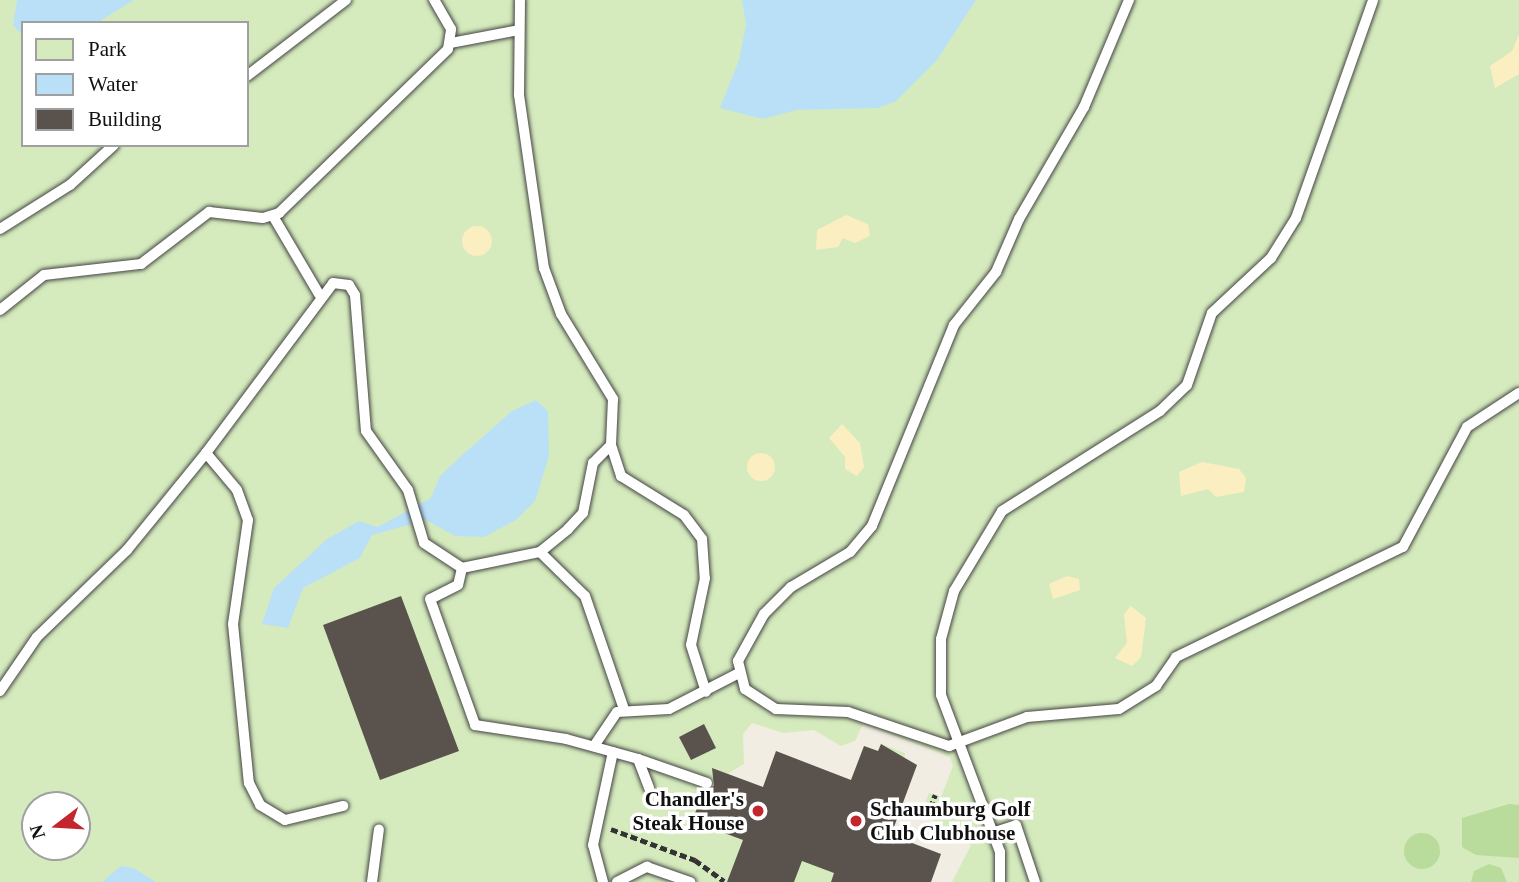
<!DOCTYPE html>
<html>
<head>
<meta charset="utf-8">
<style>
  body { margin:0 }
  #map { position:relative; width:1519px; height:882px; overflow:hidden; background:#fffdf5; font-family:Georgia,serif }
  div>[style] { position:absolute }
  .green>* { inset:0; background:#d5ebbd }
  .forest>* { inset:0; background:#b9dc9c }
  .round { border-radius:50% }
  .sand>* { inset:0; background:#fbeec1 }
  .plaza>* { inset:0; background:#f1ede2 }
  .water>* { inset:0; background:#b9e0f7 }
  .building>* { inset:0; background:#5a524d }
  .path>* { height:4.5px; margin-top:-2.25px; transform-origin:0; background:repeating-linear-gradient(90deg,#333 0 7px,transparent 0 10.5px) }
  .roads { filter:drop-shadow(0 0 2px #444) drop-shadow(0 0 2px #444) }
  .lane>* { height:10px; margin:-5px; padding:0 5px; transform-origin:5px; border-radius:5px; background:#fff }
  .dots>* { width:19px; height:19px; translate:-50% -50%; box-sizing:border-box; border:4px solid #fff; border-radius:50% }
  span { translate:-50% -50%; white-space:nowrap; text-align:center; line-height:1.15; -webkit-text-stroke:7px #fff; paint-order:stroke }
  .poi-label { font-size:21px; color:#111; font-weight:700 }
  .right { translate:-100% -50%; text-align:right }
  .left { translate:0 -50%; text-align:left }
  .legend { position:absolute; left:21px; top:21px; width:228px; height:126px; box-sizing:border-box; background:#fff; border:2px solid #a0a0a0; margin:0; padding:9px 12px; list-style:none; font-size:21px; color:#111 }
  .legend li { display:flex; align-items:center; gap:14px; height:35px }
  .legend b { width:35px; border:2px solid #a0a0a0 }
  .north { position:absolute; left:21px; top:791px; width:70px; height:70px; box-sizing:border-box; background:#fff; border:2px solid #a0a0a0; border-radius:50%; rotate:253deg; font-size:19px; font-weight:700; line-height:28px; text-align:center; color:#111 }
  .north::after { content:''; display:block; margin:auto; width:24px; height:32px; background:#c4262e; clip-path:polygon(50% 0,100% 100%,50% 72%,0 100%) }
</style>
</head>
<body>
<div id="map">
  <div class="green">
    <div style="clip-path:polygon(evenodd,0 0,1519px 0,1519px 882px,0 882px,0 0,23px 23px,247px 23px,247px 145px,23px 145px,23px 23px,0 0,35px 805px,77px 805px,77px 847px,35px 847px,35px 805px)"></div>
  </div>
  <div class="forest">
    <div style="clip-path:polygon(1509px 804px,1519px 805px,1519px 858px,1476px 855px,1462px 847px,1462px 818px)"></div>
    <div class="round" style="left:1404px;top:833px;width:36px;height:36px"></div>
    <div style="clip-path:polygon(1489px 864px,1501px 868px,1507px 882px,1471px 882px,1474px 871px)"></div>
  </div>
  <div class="sand">
    <div style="clip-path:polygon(1519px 35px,1519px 74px,1495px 88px,1490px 66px,1512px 51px)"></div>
    <div style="clip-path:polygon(846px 215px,868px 224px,870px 236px,855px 243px,843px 238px,838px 247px,816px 250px,817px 230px)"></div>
    <div class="round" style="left:462px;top:226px;width:30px;height:30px"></div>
    <div style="clip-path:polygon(842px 424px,860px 443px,864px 467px,857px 476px,845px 469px,845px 457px,829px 438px)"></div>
    <div class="round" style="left:747px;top:453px;width:28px;height:28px"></div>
    <div style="clip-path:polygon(1202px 462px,1239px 469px,1246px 478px,1244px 492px,1216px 497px,1208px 489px,1181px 496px,1179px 472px)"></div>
    <div style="clip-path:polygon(1067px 576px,1079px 579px,1080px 590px,1053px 599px,1049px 584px)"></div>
    <div style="clip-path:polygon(1131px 606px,1146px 618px,1141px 657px,1132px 666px,1115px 658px,1127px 643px,1124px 614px)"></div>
  </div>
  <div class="plaza">
    <div style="clip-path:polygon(752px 723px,783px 733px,814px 730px,841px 746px,855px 741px,863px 724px,950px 757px,953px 766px,941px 797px,929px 793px,923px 809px,935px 814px,931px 827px,971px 845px,952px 882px,931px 882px,941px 854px,891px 835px,905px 753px,881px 744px,878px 751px,864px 746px,841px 808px,776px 752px,763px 787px,727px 774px,744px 764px,743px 734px)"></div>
  </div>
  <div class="water">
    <div style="clip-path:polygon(17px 0,134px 0,97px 23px,23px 23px,23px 36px,13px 25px)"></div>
    <div style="clip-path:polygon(742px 0,976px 0,937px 60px,896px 101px,878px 108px,796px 110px,763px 119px,720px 108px,739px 60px,746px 25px)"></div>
    <div style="clip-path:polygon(536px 400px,548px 411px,549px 456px,535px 501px,516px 520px,484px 537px,455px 536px,426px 520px,372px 535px,360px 558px,303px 588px,288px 628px,262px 624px,274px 588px,327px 539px,359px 521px,378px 527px,431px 498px,440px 476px,461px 456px,512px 411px)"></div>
    <div style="clip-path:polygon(121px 866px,133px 868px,156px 882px,102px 882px)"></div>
  </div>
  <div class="building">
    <div style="clip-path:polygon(401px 596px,459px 751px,380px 780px,323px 625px)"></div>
    <div style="clip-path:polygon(704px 724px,716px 748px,691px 760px,679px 737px)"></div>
    <div style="clip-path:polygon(881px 744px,917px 765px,891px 835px,941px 854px,931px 882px,831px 882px,834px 873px,802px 861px,794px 882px,727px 882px,743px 840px,692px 821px,704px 790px,714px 786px,712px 768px,763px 787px,776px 751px,851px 780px,864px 746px,878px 751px)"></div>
  </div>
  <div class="path">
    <div style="left:930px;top:808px;width:14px;rotate:-69deg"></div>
    <div style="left:611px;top:829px;width:90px;rotate:20.3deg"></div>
    <div style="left:695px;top:860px;width:36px;rotate:36deg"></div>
  </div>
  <div class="roads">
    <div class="lane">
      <div style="left:520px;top:0;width:95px;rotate:90.6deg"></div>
      <div style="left:519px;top:95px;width:175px;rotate:81.8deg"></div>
      <div style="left:544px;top:268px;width:49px;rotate:69.7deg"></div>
      <div style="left:561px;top:314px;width:100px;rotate:58.5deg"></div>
      <div style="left:613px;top:399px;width:46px;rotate:92.5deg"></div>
      <div style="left:611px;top:445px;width:33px;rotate:72deg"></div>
      <div style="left:621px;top:476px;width:74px;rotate:31.8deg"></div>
      <div style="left:684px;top:515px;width:30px;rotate:53deg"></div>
      <div style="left:702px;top:539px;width:39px;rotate:86deg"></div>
      <div style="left:705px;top:578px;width:68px;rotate:101.8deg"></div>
      <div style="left:691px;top:645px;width:49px;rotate:72.3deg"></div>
      <div style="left:1129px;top:0;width:116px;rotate:112.8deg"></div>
      <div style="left:1084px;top:107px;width:129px;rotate:120.1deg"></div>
      <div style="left:1019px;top:219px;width:58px;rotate:113.5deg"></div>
      <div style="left:996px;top:272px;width:68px;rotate:128.4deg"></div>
      <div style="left:954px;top:325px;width:217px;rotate:112.2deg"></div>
      <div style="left:872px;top:526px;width:34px;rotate:130deg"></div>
      <div style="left:850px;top:552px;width:69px;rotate:149.3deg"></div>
      <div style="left:791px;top:587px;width:38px;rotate:135deg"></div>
      <div style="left:764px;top:614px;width:54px;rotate:119deg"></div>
      <div style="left:738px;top:661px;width:29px;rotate:76deg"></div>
      <div style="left:745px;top:689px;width:37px;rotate:33deg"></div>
      <div style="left:776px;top:709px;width:72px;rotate:2.4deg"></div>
      <div style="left:848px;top:712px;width:107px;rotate:18.6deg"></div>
      <div style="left:949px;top:746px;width:83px;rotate:-20.4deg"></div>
      <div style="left:1027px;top:717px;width:92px;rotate:-5deg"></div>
      <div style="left:1119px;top:709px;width:44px;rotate:-31.9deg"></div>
      <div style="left:1156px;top:686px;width:35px;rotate:-55deg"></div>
      <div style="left:1176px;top:657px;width:252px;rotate:-25.9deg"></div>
      <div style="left:1403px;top:547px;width:136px;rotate:-61.9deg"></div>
      <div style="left:1467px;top:427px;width:62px;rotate:-33.2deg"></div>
      <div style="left:451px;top:43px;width:69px;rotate:-10.8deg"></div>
      <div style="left:247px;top:76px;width:125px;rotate:-37.5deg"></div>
      <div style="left:273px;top:216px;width:91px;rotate:59.5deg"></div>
      <div style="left:0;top:229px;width:83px;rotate:-32.2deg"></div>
      <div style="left:70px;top:185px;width:59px;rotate:-42.3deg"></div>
      <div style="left:0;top:310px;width:56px;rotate:-38.5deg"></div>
      <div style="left:44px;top:275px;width:98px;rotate:-6.5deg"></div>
      <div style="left:141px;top:264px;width:86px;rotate:-37.4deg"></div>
      <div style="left:209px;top:212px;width:54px;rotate:6.3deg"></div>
      <div style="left:263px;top:218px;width:17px;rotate:-17deg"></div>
      <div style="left:279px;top:213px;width:235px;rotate:-44.1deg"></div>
      <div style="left:448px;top:49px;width:20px;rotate:-81deg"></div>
      <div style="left:451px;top:29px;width:34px;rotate:-120deg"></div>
      <div style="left:206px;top:453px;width:48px;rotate:50deg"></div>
      <div style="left:237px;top:490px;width:32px;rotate:70deg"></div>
      <div style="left:248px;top:520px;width:105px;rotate:98.2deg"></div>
      <div style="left:233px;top:624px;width:160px;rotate:84.3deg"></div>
      <div style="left:249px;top:783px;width:25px;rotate:63deg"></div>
      <div style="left:260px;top:805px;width:29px;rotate:31deg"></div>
      <div style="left:285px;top:820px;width:60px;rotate:-13.6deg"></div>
      <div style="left:540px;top:552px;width:63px;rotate:44.4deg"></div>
      <div style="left:585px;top:596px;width:120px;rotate:71deg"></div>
      <div style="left:462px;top:568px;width:17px;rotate:103deg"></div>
      <div style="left:458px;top:585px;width:31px;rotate:153deg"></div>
      <div style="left:430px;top:599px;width:134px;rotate:70.3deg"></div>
      <div style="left:475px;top:725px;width:92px;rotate:8.7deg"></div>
      <div style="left:566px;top:739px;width:75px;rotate:15.5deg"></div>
      <div style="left:638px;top:759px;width:31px;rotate:69deg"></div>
      <div style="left:462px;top:568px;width:80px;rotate:-11.6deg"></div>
      <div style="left:540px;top:552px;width:36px;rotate:-39deg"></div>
      <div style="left:568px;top:529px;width:22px;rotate:-47deg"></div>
      <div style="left:583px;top:513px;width:51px;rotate:-78.7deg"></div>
      <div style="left:593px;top:463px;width:25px;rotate:-45deg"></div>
      <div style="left:0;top:691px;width:65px;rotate:-55.6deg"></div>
      <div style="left:37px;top:637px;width:125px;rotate:-44deg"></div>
      <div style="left:127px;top:550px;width:125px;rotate:-50.8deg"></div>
      <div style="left:206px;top:453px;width:212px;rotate:-53.2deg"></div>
      <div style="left:333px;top:283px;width:16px;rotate:7deg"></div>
      <div style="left:349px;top:285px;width:12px;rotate:59deg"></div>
      <div style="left:355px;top:295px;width:136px;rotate:85.4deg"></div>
      <div style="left:366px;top:431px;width:72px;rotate:54.6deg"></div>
      <div style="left:408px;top:490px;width:55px;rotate:73.2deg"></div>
      <div style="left:424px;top:543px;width:45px;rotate:33.3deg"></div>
      <div style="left:594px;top:746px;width:41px;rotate:-55.9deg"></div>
      <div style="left:617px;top:712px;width:52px;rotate:-3.3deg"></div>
      <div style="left:669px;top:709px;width:76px;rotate:-27.2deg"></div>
      <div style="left:638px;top:759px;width:73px;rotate:19.2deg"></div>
      <div style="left:992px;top:833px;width:25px;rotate:-18deg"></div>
      <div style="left:1016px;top:825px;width:60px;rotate:71.6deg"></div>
      <div style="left:372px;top:882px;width:53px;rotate:-82.5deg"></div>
      <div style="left:603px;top:882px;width:38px;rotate:-105deg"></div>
      <div style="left:593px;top:845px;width:95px;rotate:-77.9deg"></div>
      <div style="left:617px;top:882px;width:34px;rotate:-27deg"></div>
      <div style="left:647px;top:867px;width:46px;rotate:19.2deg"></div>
      <div style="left:1000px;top:882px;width:30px;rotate:-90deg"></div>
      <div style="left:1000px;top:852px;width:168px;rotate:-110.6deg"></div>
      <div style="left:941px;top:695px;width:56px;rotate:-90deg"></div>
      <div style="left:941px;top:639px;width:50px;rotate:-74.8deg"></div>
      <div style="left:954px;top:591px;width:93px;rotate:-59deg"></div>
      <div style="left:1002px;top:511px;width:187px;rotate:-32.3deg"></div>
      <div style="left:1160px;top:411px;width:37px;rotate:-44deg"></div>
      <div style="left:1187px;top:385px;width:76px;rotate:-70.9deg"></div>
      <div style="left:1212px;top:313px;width:81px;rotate:-43deg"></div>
      <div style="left:1271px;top:258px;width:47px;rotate:-58deg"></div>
      <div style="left:1296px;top:218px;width:231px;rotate:-70.5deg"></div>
    </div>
  </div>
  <div class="dots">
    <div style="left:758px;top:811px;background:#c4262e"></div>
    <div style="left:856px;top:821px;background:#c4262e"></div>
  </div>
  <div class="poi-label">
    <span class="right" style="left:744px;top:811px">Chandler's<br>Steak House</span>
    <span class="left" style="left:870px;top:821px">Schaumburg Golf<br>Club Clubhouse</span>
  </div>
  <ul class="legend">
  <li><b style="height:19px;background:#d5ebbd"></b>Park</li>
  <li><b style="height:19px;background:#b9e0f7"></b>Water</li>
  <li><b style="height:19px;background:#5a524d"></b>Building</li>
  </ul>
  <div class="north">N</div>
</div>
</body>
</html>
